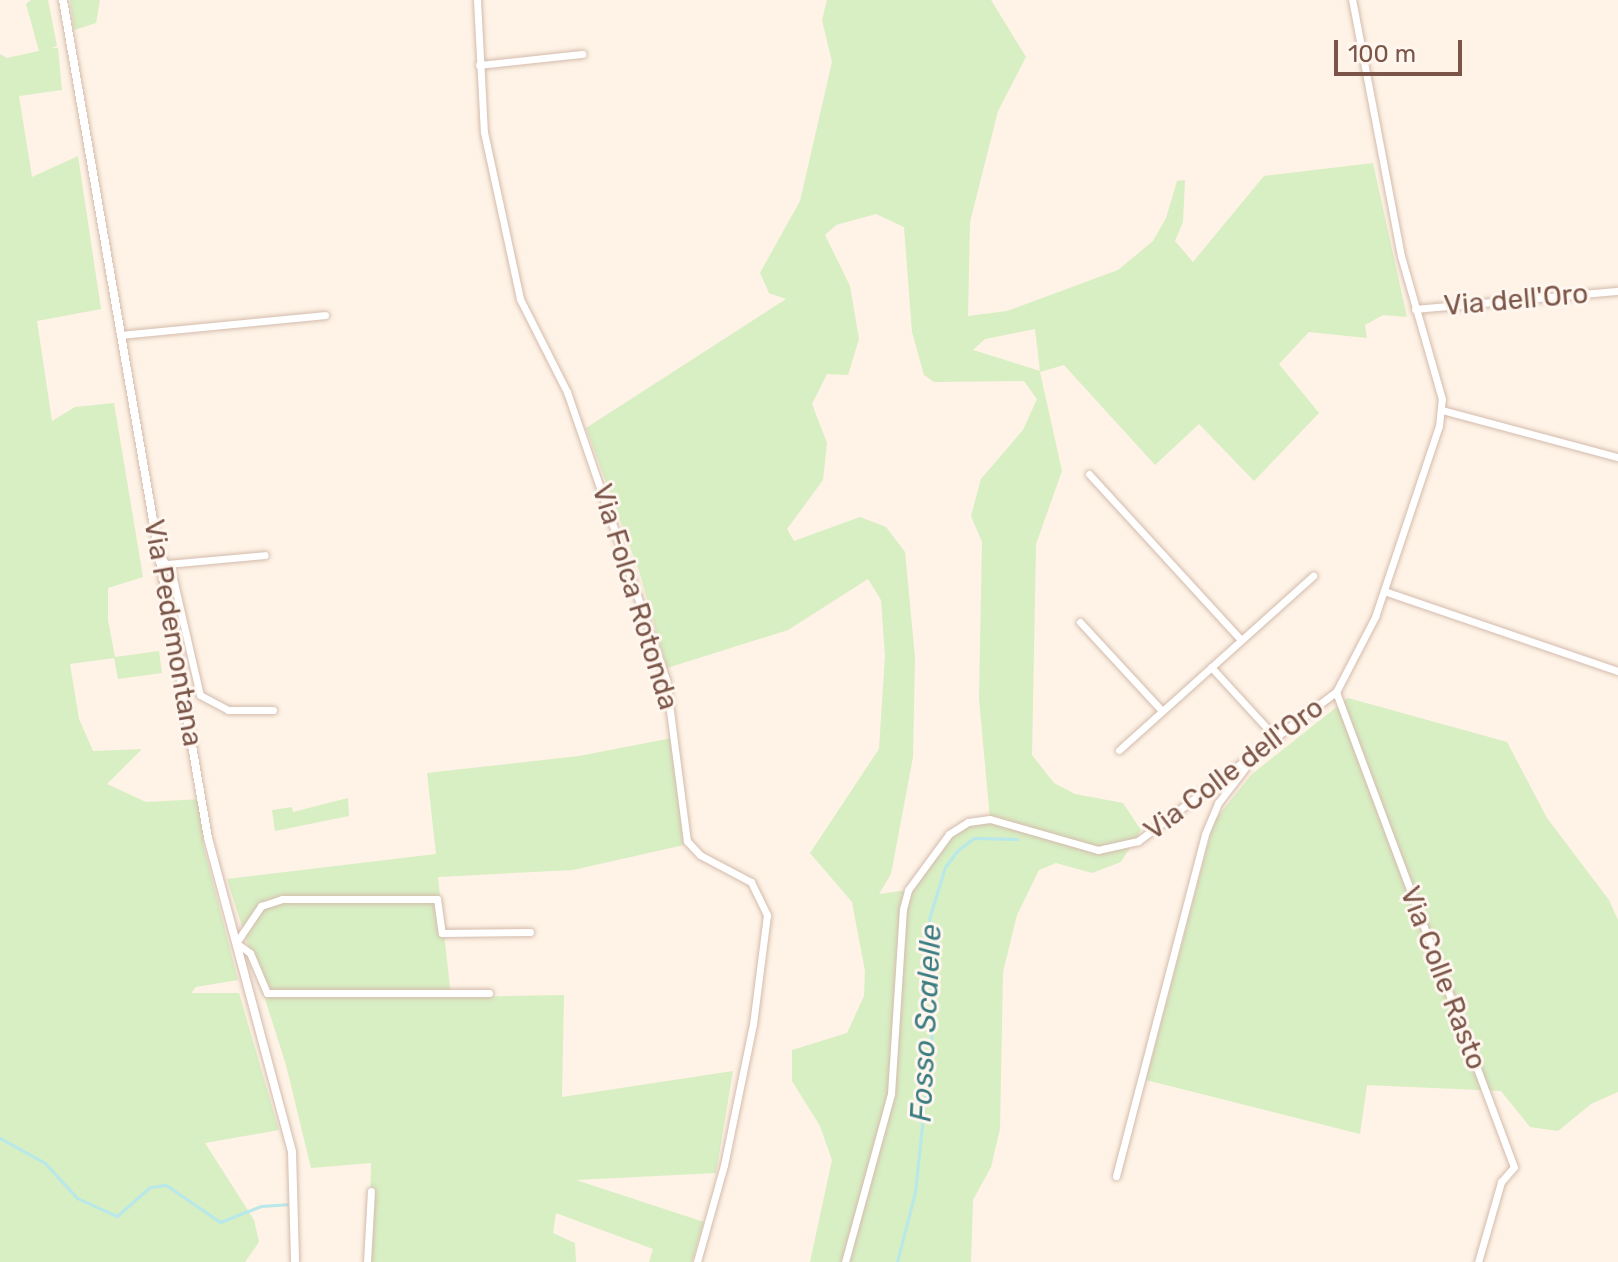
<!DOCTYPE html>
<html>
<head>
<meta charset="utf-8">
<style>
  body { margin:0 }
  #map { position:relative; width:1618px; height:1262px; overflow:hidden; background:#fef3e6; font-family:Rubik,sans-serif }
  div>[style] { position:absolute }
  .green>* { inset:0; background:#d8eec3 }
  .stream>* { height:3px; margin:-1.5px; padding:0 1.5px; transform-origin:1.5px; border-radius:1.5px; background:#b8e8ea }
  .roads { filter:drop-shadow(0 0 2px #d4bbad) drop-shadow(0 0 2px #d4bbad) }
  .minor>* { height:7px; margin:-3.5px; padding:0 3.5px; transform-origin:3.5px; border-radius:3.5px; background:#fff }
  .tertiary>* { height:8px; margin:-4px; padding:0 4px; transform-origin:4px; border-radius:4px; background:#fff }
  span { translate:-50% -50%; white-space:nowrap; text-align:center; line-height:1.15; -webkit-text-stroke:6px #fff7ef; paint-order:stroke }
  .street-label { font-size:28px; color:#7b5548 }
  .water-label { font-size:30px; color:#3a7c81; font-style:italic }
  .scale { position:absolute; left:1334px; top:40px; width:128px; height:36px; box-sizing:border-box; border:4px solid #7b5548; border-top:0; padding-left:10px; font-size:24px; line-height:28px; white-space:nowrap; color:#7b5548; -webkit-text-stroke:6px #fff7ef; paint-order:stroke }
</style>
</head>
<body>
<div id="map">
  <div class="green">
    <div style="clip-path:polygon(31px 0,48px 0,57px 46px,51px 48px,58px 48px,62px 90px,19px 96px,32px 177px,78px 156px,101px 309px,37px 321px,52px 421px,75px 407px,114px 403px,143px 577px,108px 588px,108px 620px,115px 657px,159px 651px,162px 673px,118px 679px,114px 658px,70px 664px,79px 719px,93px 751px,142px 749px,107px 784px,146px 802px,202px 799px,208px 838px,203px 843px,238px 980px,196px 987px,191px 993px,239px 993px,279px 1130px,205px 1143px,254px 1220px,259px 1242px,245px 1262px,0 1262px,0 54px,7px 58px,39px 51px,26px 4px)"></div>
    <div style="clip-path:polygon(70px 0,100px 0,96px 23px,74px 30px)"></div>
    <div style="clip-path:polygon(evenodd,827px 0,991px 0,1026px 57px,998px 111px,970px 222px,968px 316px,1007px 311px,1118px 270px,1153px 241px,1166px 218px,1177px 181px,1185px 180px,1183px 222px,1175px 241px,1193px 262px,1264px 176px,1373px 163px,1407px 317px,1383px 315px,1365px 325px,1367px 338px,1309px 332px,1279px 364px,1319px 413px,1254px 481px,1199px 424px,1155px 465px,1064px 365px,1040px 372px,1062px 471px,1036px 544px,1032px 755px,1054px 783px,1075px 794px,1123px 803px,1141px 830px,1121px 862px,1092px 873px,1056px 863px,1039px 870px,1017px 915px,1003px 972px,1000px 1129px,991px 1167px,973px 1200px,971px 1262px,810px 1262px,832px 1160px,820px 1126px,792px 1081px,792px 1050px,847px 1033px,864px 996px,865px 971px,852px 902px,810px 853px,879px 749px,885px 656px,881px 600px,868px 579px,788px 630px,667px 668px,639px 571px,586px 428px,786px 299px,769px 293px,760px 273px,800px 201px,832px 62px,822px 20px,827px 0,876px 214px,904px 227px,912px 332px,924px 375px,934px 382px,1024px 381px,1037px 399px,1023px 430px,981px 479px,971px 516px,982px 542px,979px 699px,990px 819px,957px 827px,908px 890px,879px 894px,891px 874px,913px 757px,915px 658px,905px 552px,886px 527px,860px 517px,794px 541px,787px 529px,823px 480px,827px 443px,812px 404px,827px 374px,848px 375px,859px 339px,850px 286px,825px 235px,836px 225px,876px 214px,827px 0,1035px 329px,1040px 371px,973px 350px,985px 339px,1035px 329px)"></div>
    <div style="clip-path:polygon(1348px 698px,1507px 742px,1547px 818px,1609px 900px,1618px 920px,1618px 1092px,1591px 1104px,1558px 1131px,1530px 1127px,1501px 1091px,1367px 1085px,1360px 1134px,1146px 1080px,1214px 821px,1252px 774px)"></div>
    <div style="clip-path:polygon(672px 738px,684px 845px,573px 870px,438px 877px,451px 997px,564px 995px,562px 1097px,733px 1071px,716px 1173px,576px 1180px,704px 1222px,692px 1262px,649px 1262px,653px 1249px,556px 1213px,553px 1233px,575px 1243px,576px 1262px,369px 1262px,371px 1163px,311px 1168px,286px 1065px,227px 879px,436px 854px,427px 773px,579px 756px)"></div>
    <div style="clip-path:polygon(348px 798px,349px 816px,275px 831px,272px 810px,292px 807px,293px 812px)"></div>
  </div>
  <div class="stream">
    <div style="left:0;top:1138px;width:51px;rotate:29.1deg"></div>
    <div style="left:45px;top:1163px;width:47px;rotate:47.6deg"></div>
    <div style="left:77px;top:1198px;width:44px;rotate:24.2deg"></div>
    <div style="left:117px;top:1216px;width:44px;rotate:-41.3deg"></div>
    <div style="left:150px;top:1187px;width:16px;rotate:-7deg"></div>
    <div style="left:166px;top:1185px;width:65px;rotate:34.4deg"></div>
    <div style="left:220px;top:1222px;width:44px;rotate:-21.3deg"></div>
    <div style="left:261px;top:1206px;width:26px;rotate:-4deg"></div>
    <div style="left:897px;top:1262px;width:72px;rotate:-75.6deg"></div>
    <div style="left:915px;top:1192px;width:162px;rotate:-84deg"></div>
    <div style="left:932px;top:1031px;width:112px;rotate:-91.5deg"></div>
    <div style="left:929px;top:919px;width:54px;rotate:-72.9deg"></div>
    <div style="left:945px;top:867px;width:21px;rotate:-53deg"></div>
    <div style="left:958px;top:850px;width:20px;rotate:-37deg"></div>
    <div style="left:974px;top:838px;width:43px;rotate:1.3deg"></div>
  </div>
  <div class="roads">
    <div class="minor">
      <div style="left:477px;top:0;width:132px;rotate:87deg"></div>
      <div style="left:484px;top:132px;width:171px;rotate:77.8deg"></div>
      <div style="left:520px;top:299px;width:104px;rotate:63.2deg"></div>
      <div style="left:567px;top:392px;width:305px;rotate:71deg"></div>
      <div style="left:666px;top:680px;width:162px;rotate:82.6deg"></div>
      <div style="left:687px;top:841px;width:19px;rotate:47deg"></div>
      <div style="left:700px;top:855px;width:58px;rotate:27.9deg"></div>
      <div style="left:751px;top:882px;width:37px;rotate:64deg"></div>
      <div style="left:767px;top:915px;width:110px;rotate:97.3deg"></div>
      <div style="left:753px;top:1024px;width:144px;rotate:101.6deg"></div>
      <div style="left:724px;top:1165px;width:101px;rotate:105.6deg"></div>
      <div style="left:479px;top:65px;width:104px;rotate:-6.1deg"></div>
      <div style="left:1415px;top:309px;width:204px;rotate:-5.1deg"></div>
      <div style="left:121px;top:335px;width:205px;rotate:-5.6deg"></div>
      <div style="left:1442px;top:410px;width:182px;rotate:15deg"></div>
      <div style="left:1089px;top:474px;width:225px;rotate:47.5deg"></div>
      <div style="left:160px;top:555px;width:22px;rotate:58deg"></div>
      <div style="left:172px;top:574px;width:124px;rotate:77deg"></div>
      <div style="left:200px;top:695px;width:32px;rotate:28deg"></div>
      <div style="left:228px;top:710px;width:45px"></div>
      <div style="left:167px;top:564px;width:98px;rotate:-5.2deg"></div>
      <div style="left:1384px;top:591px;width:247px;rotate:18.9deg"></div>
      <div style="left:1080px;top:622px;width:121px;rotate:47.3deg"></div>
      <div style="left:1211px;top:667px;width:98px;rotate:47.5deg"></div>
      <div style="left:1336px;top:692px;width:507px;rotate:69.46deg"></div>
      <div style="left:1514px;top:1167px;width:20px;rotate:131deg"></div>
      <div style="left:1501px;top:1182px;width:83px;rotate:106deg"></div>
      <div style="left:1119px;top:750px;width:261px;rotate:-41.9deg"></div>
      <div style="left:489px;top:993px;width:222px;rotate:180deg"></div>
      <div style="left:267px;top:993px;width:43px;rotate:-113deg"></div>
      <div style="left:250px;top:953px;width:17px;rotate:-144deg"></div>
      <div style="left:236px;top:943px;width:45px;rotate:-56deg"></div>
      <div style="left:261px;top:906px;width:22px;rotate:-18deg"></div>
      <div style="left:282px;top:899px;width:155px"></div>
      <div style="left:437px;top:899px;width:34px;rotate:82deg"></div>
      <div style="left:442px;top:933px;width:88px;rotate:-0.7deg"></div>
      <div style="left:1116px;top:1176px;width:353px;rotate:-75.4deg"></div>
      <div style="left:1205px;top:834px;width:34px;rotate:-67deg"></div>
      <div style="left:1218px;top:803px;width:44px;rotate:-52.4deg"></div>
      <div style="left:367px;top:1262px;width:71px;rotate:-86.8deg"></div>
      <div style="left:845px;top:1262px;width:174px;rotate:-74.7deg"></div>
      <div style="left:891px;top:1094px;width:185px;rotate:-86.3deg"></div>
      <div style="left:903px;top:909px;width:20px;rotate:-75deg"></div>
      <div style="left:908px;top:890px;width:69px;rotate:-53.8deg"></div>
      <div style="left:949px;top:834px;width:22px;rotate:-32deg"></div>
      <div style="left:968px;top:822px;width:22px;rotate:-8deg"></div>
      <div style="left:990px;top:819px;width:112px;rotate:16deg"></div>
      <div style="left:1098px;top:850px;width:41px;rotate:-12.7deg"></div>
      <div style="left:1138px;top:841px;width:248px;rotate:-37deg"></div>
      <div style="left:1336px;top:692px;width:85px;rotate:-62.5deg"></div>
      <div style="left:1375px;top:617px;width:201px;rotate:-71.5deg"></div>
      <div style="left:1439px;top:426px;width:27px;rotate:-84deg"></div>
      <div style="left:1442px;top:399px;width:149px;rotate:-106deg"></div>
      <div style="left:1401px;top:256px;width:261px;rotate:-100.8deg"></div>
    </div>
    <div class="tertiary">
      <div style="left:63px;top:0;width:850px;rotate:80.18deg"></div>
      <div style="left:208px;top:838px;width:325px;rotate:75deg"></div>
      <div style="left:292px;top:1152px;width:110px;rotate:88.4deg"></div>
    </div>
  </div>
  <div class="street-label">
    <span style="left:1516px;top:300px;rotate:-5deg">Via dell'Oro</span>
    <span style="left:635px;top:597px;rotate:73deg">Via Folca Rotonda</span>
    <span style="left:173px;top:633px;rotate:80deg">Via Pedemontana</span>
    <span style="left:1234px;top:769px;rotate:-37deg">Via Colle dell'Oro</span>
    <span style="left:1443px;top:978px;rotate:69deg">Via Colle Rasto</span>
  </div>
  <div class="water-label">
    <span style="left:926px;top:1023px;rotate:-87deg">Fosso Scalelle</span>
  </div>
  <div class="scale">100 m</div>
</div>
</body>
</html>
